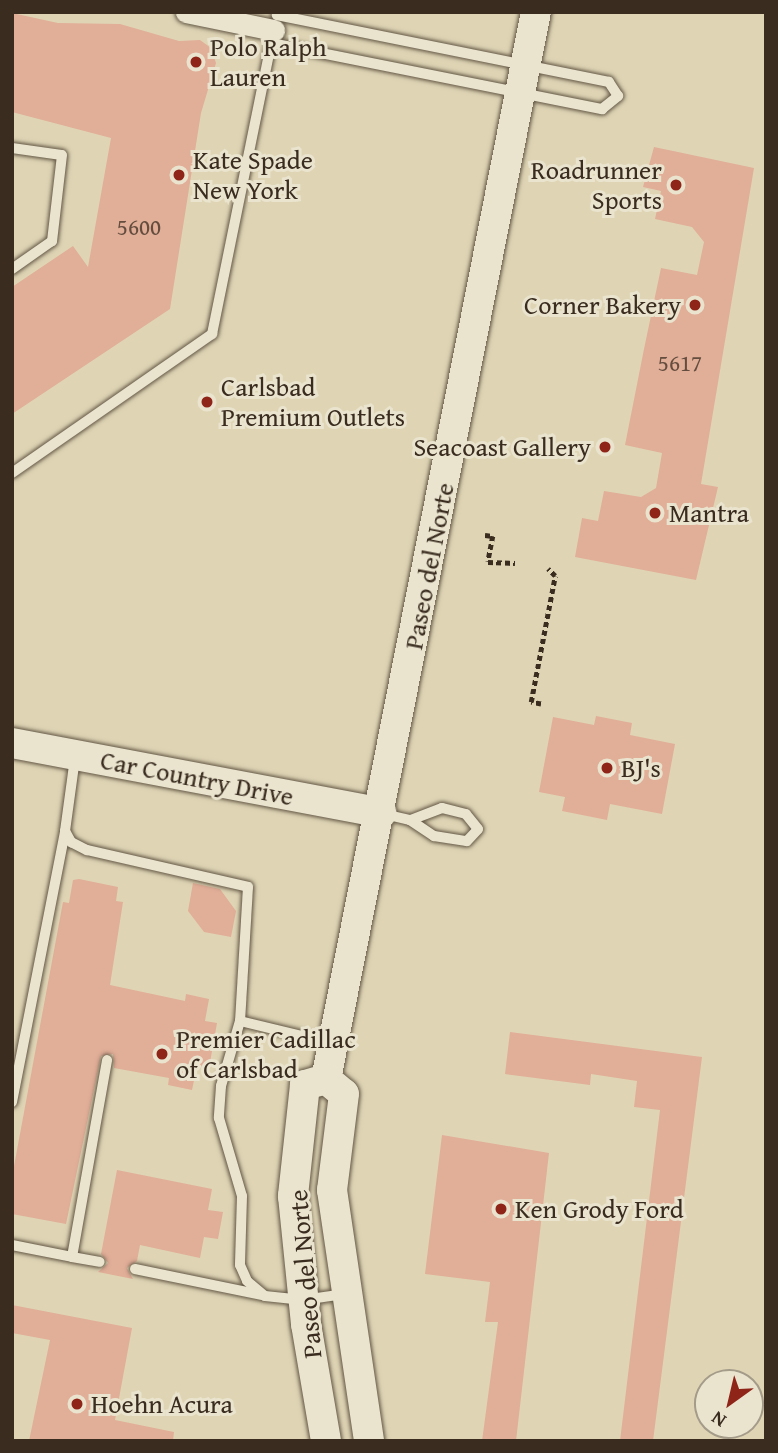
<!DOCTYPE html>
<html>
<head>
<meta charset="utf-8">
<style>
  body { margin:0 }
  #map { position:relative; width:778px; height:1453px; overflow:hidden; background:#dfd5b5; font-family:"Gentium Book Plus",serif }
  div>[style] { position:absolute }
  .building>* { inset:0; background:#e1ae98 }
  .path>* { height:4.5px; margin-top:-2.25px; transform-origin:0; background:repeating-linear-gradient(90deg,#3a2d20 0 5px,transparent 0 8.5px) }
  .roads { filter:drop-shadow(0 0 2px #635745) drop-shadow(0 0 2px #635745) }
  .lane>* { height:10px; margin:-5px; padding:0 5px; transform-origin:5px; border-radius:5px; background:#eae4cf }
  .street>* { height:21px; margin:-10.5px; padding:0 10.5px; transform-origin:10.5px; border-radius:10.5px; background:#eae4cf }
  .secondary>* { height:30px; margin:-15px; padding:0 15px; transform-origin:15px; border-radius:15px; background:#eae4cf }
  .dots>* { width:19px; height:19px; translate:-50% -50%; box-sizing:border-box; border:4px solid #eae4cf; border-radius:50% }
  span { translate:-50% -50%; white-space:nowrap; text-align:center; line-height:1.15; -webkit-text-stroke:6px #eae4cf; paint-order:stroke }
  .number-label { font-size:23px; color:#644d3e }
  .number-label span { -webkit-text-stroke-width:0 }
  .poi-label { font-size:26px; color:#3a2d20 }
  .left { translate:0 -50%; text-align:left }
  .right { translate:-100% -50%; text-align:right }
  .street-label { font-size:26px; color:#3a2d20 }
  .frame { position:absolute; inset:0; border:14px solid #3a2d20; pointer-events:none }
  .north { position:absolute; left:694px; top:1369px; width:70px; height:70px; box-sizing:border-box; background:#eae4cf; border:2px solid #a49b89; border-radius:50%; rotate:214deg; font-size:19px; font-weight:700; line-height:28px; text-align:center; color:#3a2d20 }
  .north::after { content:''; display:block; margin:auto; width:24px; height:32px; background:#8f2418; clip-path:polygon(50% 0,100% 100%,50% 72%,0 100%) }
</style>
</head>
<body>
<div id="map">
  <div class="building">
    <div style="clip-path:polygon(12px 13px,58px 23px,120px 24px,179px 41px,200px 40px,211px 48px,216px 63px,201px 113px,170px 309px,12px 414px,12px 287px,73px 246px,88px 267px,111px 138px,12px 112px)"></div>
    <div style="clip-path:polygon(654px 147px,754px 168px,701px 484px,718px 487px,696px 580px,575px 557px,582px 518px,598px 521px,604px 491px,641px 497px,656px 488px,662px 453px,625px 445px,644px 349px,661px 268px,697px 275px,704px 242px,692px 227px,655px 219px,661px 191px,643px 187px)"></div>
    <div style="clip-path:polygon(596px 716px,632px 723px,630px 735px,675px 744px,662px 814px,610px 804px,607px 820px,562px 811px,565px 797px,539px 792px,553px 717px,594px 725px)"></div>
    <div style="clip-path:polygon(79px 879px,118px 887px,116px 901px,123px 902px,110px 985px,185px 1001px,186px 994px,209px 999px,205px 1021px,217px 1023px,209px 1068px,197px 1066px,192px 1090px,168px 1085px,169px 1078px,114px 1068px,113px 1054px,101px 1056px,66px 1224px,12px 1214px,12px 1177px,63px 902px,69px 903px,73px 880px)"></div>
    <div style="clip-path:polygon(193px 883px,220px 889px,236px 911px,231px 937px,204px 932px,188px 911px)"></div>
    <div style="clip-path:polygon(510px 1032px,702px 1057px,653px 1441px,620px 1441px,660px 1110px,634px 1107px,637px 1081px,591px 1074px,590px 1085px,505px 1074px)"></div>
    <div style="clip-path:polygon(442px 1135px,549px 1153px,516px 1441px,482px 1441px,498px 1322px,485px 1322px,490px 1282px,425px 1274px)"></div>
    <div style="clip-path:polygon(117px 1170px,212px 1189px,208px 1210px,223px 1212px,218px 1239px,204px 1237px,200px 1258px,140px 1245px,137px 1261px,127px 1268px,133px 1279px,98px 1272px,108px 1263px,101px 1254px)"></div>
    <div style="clip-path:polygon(12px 1305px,132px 1328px,115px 1420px,174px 1432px,173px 1441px,29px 1441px,50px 1340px,12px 1333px)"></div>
  </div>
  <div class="path">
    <div style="left:485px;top:535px;width:8px;rotate:7deg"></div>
    <div style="left:493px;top:536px;width:26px;rotate:101deg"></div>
    <div style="left:488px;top:562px;width:27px;rotate:2deg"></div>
    <div style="left:541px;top:704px;width:10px;rotate:-169deg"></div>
    <div style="left:531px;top:702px;width:128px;rotate:-79.2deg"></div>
    <div style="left:555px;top:576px;width:10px;rotate:-135deg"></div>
  </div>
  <div class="roads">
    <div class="lane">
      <div style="left:271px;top:43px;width:338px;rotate:11.3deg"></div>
      <div style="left:602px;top:109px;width:21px;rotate:-39deg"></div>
      <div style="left:618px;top:96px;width:17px;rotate:-123deg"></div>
      <div style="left:609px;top:82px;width:339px;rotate:-168.6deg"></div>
      <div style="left:12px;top:148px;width:50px;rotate:8deg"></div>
      <div style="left:62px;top:155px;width:87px;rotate:96.6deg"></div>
      <div style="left:52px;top:241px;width:49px;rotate:145deg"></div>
      <div style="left:12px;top:473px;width:244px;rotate:-34.8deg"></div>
      <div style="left:212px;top:334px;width:301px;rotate:-78.5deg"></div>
      <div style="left:75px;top:758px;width:74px;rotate:97.8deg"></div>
      <div style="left:65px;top:831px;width:13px;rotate:61deg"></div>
      <div style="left:71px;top:842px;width:18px;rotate:27deg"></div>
      <div style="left:87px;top:850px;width:165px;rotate:12.9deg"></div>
      <div style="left:248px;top:887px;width:134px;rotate:93.4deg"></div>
      <div style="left:240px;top:1021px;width:94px;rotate:13.6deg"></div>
      <div style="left:384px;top:814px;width:27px;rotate:13deg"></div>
      <div style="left:410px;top:820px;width:29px;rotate:34deg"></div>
      <div style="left:434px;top:836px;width:33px;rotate:9deg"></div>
      <div style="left:467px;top:841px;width:16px;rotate:-47deg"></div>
      <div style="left:478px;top:829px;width:19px;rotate:-129deg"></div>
      <div style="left:466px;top:814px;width:25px;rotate:-166deg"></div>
      <div style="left:442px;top:808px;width:34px;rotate:159deg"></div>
      <div style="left:240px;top:1021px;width:68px;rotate:106.3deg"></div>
      <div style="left:221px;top:1086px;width:32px;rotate:94deg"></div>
      <div style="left:219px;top:1118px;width:81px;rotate:73.6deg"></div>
      <div style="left:242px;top:1196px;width:69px;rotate:91.7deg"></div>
      <div style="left:240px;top:1265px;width:17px;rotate:66deg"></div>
      <div style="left:247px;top:1281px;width:23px;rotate:40deg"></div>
      <div style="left:265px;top:1296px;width:38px;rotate:6deg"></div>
      <div style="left:303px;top:1300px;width:41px;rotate:-8.3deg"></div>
      <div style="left:12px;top:1102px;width:276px;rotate:-78.9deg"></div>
      <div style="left:12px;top:1245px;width:61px;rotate:11.3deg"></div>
      <div style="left:72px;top:1257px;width:200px;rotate:-79.9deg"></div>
      <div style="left:72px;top:1257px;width:28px;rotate:10deg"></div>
      <div style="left:135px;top:1269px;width:130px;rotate:11.6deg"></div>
    </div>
    <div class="street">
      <div style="left:186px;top:12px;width:90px;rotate:11.6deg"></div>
    </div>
    <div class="secondary">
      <div style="left:12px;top:743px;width:376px;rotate:10.7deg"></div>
      <div style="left:326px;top:1079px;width:1087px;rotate:-78.87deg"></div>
      <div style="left:326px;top:1079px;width:22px;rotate:164deg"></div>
      <div style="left:305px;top:1085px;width:112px;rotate:96.2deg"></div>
      <div style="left:293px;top:1196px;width:129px;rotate:84.2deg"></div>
      <div style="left:306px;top:1324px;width:119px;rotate:80.3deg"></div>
      <div style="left:326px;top:1079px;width:23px;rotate:40deg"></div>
      <div style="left:344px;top:1094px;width:97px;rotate:97.1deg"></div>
      <div style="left:332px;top:1190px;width:254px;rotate:81.6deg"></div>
    </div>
  </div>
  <div class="dots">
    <div style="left:196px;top:62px;background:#8f2418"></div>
    <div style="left:179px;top:175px;background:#8f2418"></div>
    <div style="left:676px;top:185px;background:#8f2418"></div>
    <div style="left:695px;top:305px;background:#8f2418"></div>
    <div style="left:207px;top:402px;background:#8f2418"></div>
    <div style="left:605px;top:447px;background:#8f2418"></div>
    <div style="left:655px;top:513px;background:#8f2418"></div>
    <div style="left:607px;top:768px;background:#8f2418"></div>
    <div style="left:162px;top:1054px;background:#8f2418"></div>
    <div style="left:501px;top:1209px;background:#8f2418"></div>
    <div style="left:77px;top:1404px;background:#8f2418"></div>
  </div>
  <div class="number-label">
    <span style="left:139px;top:227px">5600</span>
    <span style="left:680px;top:363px">5617</span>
  </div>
  <div class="poi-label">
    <span class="left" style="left:210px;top:62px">Polo Ralph<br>Lauren</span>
    <span class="left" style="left:193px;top:175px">Kate Spade<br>New York</span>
    <span class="right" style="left:662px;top:185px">Roadrunner<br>Sports</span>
    <span class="right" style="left:681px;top:305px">Corner Bakery</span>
    <span class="left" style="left:221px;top:402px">Carlsbad<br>Premium Outlets</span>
    <span class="right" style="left:591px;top:447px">Seacoast Gallery</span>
    <span class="left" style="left:669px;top:513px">Mantra</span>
    <span class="left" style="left:621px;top:768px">BJ's</span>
    <span class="left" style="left:176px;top:1054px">Premier Cadillac<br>of Carlsbad</span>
    <span class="left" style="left:515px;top:1209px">Ken Grody Ford</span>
    <span class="left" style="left:91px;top:1404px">Hoehn Acura</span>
  </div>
  <div class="street-label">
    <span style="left:429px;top:566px;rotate:-79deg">Paseo del Norte</span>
    <span style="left:197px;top:778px;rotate:11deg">Car Country Drive</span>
    <span style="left:305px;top:1274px;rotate:-95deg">Paseo del Norte</span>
  </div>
  <div class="frame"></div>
  <div class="north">N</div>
</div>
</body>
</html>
